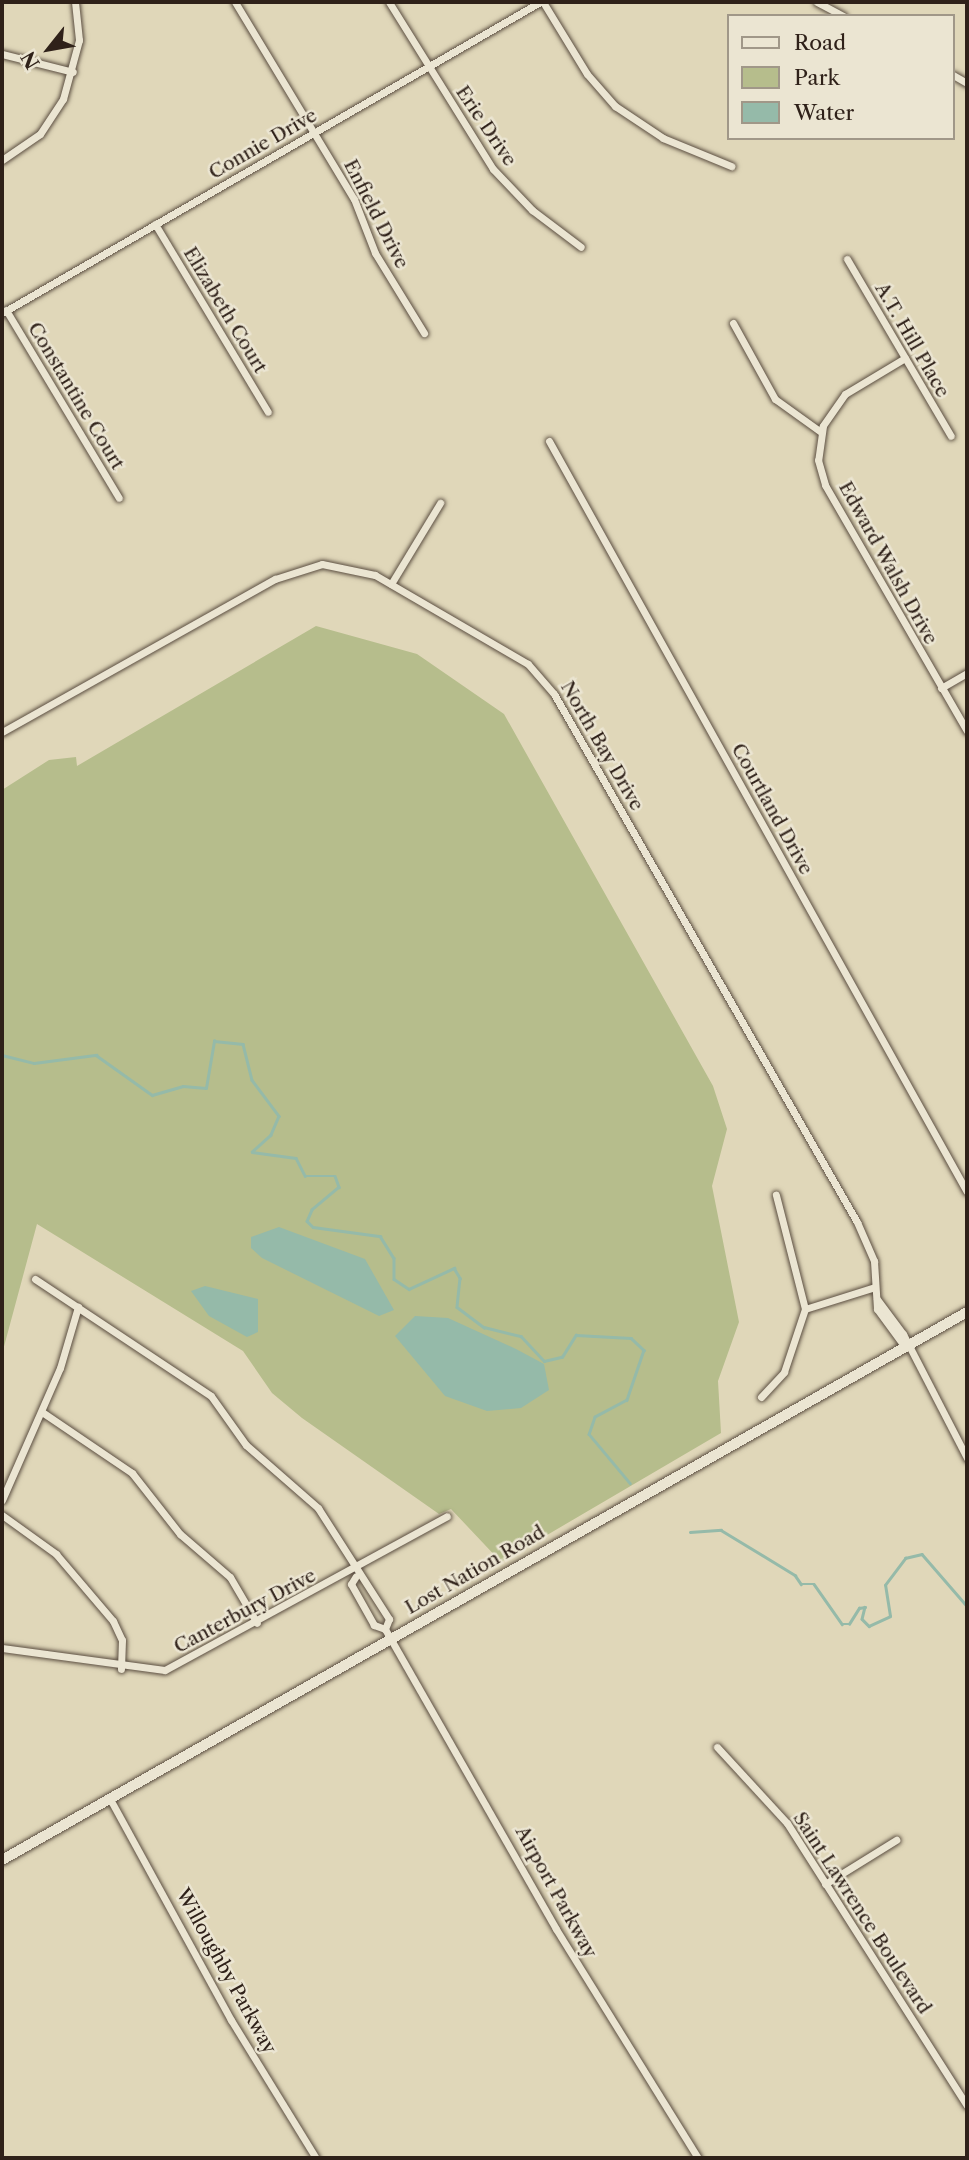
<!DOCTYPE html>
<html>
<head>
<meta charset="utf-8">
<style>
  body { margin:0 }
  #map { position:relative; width:969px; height:2160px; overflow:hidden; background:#e0d7b9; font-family:"Libre Caslon Text",serif }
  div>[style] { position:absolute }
  .green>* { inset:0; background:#b6bd8c }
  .water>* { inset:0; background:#95baa9 }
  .stream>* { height:2.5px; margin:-1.25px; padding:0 1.25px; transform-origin:1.25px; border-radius:1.25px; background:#95baa9 }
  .roads { filter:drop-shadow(0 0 2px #5b4e41) drop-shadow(0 0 2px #5b4e41) }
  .street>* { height:7px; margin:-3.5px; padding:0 3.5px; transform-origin:3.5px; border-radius:3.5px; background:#ebe5d2 }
  .secondary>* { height:10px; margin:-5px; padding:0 5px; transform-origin:5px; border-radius:5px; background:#ebe5d2 }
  span { translate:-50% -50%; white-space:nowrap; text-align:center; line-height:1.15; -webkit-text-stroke:5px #ebe5d2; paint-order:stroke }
  .street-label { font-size:19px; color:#2f2119 }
  .frame { position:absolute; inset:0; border:4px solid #2f2119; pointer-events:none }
  .legend { position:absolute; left:727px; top:14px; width:228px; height:126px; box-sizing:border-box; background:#ebe5d2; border:2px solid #a09788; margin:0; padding:9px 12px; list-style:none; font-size:21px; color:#2f2119 }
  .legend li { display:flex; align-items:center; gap:14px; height:35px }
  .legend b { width:35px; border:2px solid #a09788 }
  .north { position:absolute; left:14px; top:14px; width:70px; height:70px; -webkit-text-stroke:5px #ebe5d2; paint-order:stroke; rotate:239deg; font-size:19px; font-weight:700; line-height:28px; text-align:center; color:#2f2119 }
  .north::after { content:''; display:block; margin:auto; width:24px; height:32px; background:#2f2119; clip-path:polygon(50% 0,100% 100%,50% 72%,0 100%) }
</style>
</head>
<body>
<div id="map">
  <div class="green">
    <div style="clip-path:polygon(316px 626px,417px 654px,504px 714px,713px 1086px,727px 1129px,712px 1186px,739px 1322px,718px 1381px,721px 1433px,501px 1562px,451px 1509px,439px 1514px,302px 1418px,272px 1393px,243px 1351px,37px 1224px,2px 1354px,2px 790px,49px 760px,76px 757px,77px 766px)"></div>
  </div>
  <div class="water">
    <div style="clip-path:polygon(279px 1227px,365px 1259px,394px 1310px,379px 1316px,262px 1258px,251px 1248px,251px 1237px)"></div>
    <div style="clip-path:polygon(205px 1286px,258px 1299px,258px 1332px,247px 1337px,209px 1316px,191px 1291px)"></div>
    <div style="clip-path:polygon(415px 1316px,448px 1318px,516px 1349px,544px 1364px,549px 1390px,521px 1408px,487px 1411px,445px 1396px,395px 1336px)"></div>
  </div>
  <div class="stream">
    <div style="left:2px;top:1055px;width:33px;rotate:14deg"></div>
    <div style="left:34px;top:1063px;width:63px;rotate:-7.4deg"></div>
    <div style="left:96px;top:1055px;width:69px;rotate:35.5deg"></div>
    <div style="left:152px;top:1095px;width:32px;rotate:-16deg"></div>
    <div style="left:183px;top:1086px;width:23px;rotate:5deg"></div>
    <div style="left:206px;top:1088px;width:48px;rotate:-80.3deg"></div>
    <div style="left:214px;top:1041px;width:29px;rotate:6deg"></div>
    <div style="left:243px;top:1044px;width:37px;rotate:76deg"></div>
    <div style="left:252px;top:1080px;width:45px;rotate:53.1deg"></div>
    <div style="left:279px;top:1116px;width:21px;rotate:113deg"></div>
    <div style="left:271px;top:1135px;width:25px;rotate:138deg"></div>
    <div style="left:252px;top:1152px;width:44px;rotate:7.8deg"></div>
    <div style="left:296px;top:1158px;width:20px;rotate:63deg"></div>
    <div style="left:305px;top:1176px;width:30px"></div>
    <div style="left:335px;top:1176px;width:12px;rotate:70deg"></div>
    <div style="left:339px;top:1187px;width:35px;rotate:140deg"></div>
    <div style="left:312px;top:1210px;width:12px;rotate:114deg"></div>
    <div style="left:307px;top:1221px;width:8px;rotate:45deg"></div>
    <div style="left:313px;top:1227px;width:68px;rotate:7.7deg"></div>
    <div style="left:380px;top:1236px;width:26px;rotate:58deg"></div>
    <div style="left:394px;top:1258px;width:21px;rotate:90deg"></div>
    <div style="left:394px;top:1279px;width:18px;rotate:34deg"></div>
    <div style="left:409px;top:1289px;width:50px;rotate:-25deg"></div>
    <div style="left:454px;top:1268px;width:12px;rotate:59deg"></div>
    <div style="left:460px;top:1278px;width:29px;rotate:96deg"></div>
    <div style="left:457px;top:1307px;width:34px;rotate:37deg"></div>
    <div style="left:484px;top:1327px;width:38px;rotate:14deg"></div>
    <div style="left:521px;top:1336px;width:34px;rotate:47deg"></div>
    <div style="left:544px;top:1361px;width:18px;rotate:-13deg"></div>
    <div style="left:562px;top:1357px;width:26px;rotate:-58deg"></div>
    <div style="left:576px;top:1335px;width:55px;rotate:3.1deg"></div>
    <div style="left:631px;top:1338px;width:18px;rotate:43deg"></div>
    <div style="left:644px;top:1350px;width:53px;rotate:108.8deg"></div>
    <div style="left:627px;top:1400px;width:36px;rotate:152deg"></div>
    <div style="left:595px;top:1417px;width:18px;rotate:109deg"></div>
    <div style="left:589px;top:1434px;width:64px;rotate:50.1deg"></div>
    <div style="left:690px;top:1532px;width:31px;rotate:-4deg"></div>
    <div style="left:721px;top:1530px;width:87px;rotate:31.3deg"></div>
    <div style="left:795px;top:1575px;width:11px;rotate:56deg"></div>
    <div style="left:801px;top:1584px;width:13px"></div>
    <div style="left:814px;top:1584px;width:49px;rotate:55deg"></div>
    <div style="left:842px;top:1624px;width:7px"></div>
    <div style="left:849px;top:1624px;width:19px;rotate:-58deg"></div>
    <div style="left:859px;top:1608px;width:6px;rotate:-9deg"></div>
    <div style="left:865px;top:1607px;width:12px;rotate:104deg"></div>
    <div style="left:862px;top:1619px;width:10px;rotate:45deg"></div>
    <div style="left:869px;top:1626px;width:23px;rotate:-25deg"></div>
    <div style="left:890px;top:1616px;width:31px;rotate:-99deg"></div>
    <div style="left:885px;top:1585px;width:34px;rotate:-53deg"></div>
    <div style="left:905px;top:1558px;width:17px;rotate:-13deg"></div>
    <div style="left:922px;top:1554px;width:69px;rotate:49.1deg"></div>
    <div style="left:967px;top:1857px;width:42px;rotate:90deg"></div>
  </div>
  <div class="roads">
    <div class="street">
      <div style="left:235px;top:2px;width:230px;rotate:58.9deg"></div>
      <div style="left:354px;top:199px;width:58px;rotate:68.7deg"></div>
      <div style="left:375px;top:253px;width:94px;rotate:58.5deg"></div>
      <div style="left:389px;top:2px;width:197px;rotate:58.1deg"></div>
      <div style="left:493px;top:169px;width:57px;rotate:46.4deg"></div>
      <div style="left:532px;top:210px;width:61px;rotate:37.1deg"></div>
      <div style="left:543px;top:2px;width:84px;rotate:58.6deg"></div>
      <div style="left:587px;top:74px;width:43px;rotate:48.8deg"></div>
      <div style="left:615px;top:106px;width:58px;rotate:33.7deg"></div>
      <div style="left:663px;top:138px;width:74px;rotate:22.4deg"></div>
      <div style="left:817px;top:2px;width:30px;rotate:28deg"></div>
      <div style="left:2px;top:54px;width:73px;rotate:14.2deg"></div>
      <div style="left:953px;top:75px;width:16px;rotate:30deg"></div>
      <div style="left:2px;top:160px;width:46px;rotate:-34.4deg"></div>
      <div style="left:40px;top:134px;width:42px;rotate:-56.7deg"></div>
      <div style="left:63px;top:99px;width:61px;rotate:-74.8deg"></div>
      <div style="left:79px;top:40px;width:38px;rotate:-96deg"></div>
      <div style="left:155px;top:224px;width:219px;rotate:59deg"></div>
      <div style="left:847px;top:259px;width:205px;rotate:59.6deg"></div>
      <div style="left:6px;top:310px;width:219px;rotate:59deg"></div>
      <div style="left:2px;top:313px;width:621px;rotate:-30.03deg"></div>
      <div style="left:733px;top:323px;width:87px;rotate:61.1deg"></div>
      <div style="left:775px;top:399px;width:57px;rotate:35.7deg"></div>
      <div style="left:905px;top:358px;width:70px;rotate:149deg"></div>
      <div style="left:845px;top:394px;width:39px;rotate:125deg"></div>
      <div style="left:823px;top:426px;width:34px;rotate:98deg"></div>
      <div style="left:818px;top:460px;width:26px;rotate:74deg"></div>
      <div style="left:825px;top:485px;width:284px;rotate:60deg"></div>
      <div style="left:549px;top:441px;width:859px;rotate:60.9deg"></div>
      <div style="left:391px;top:584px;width:95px;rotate:-58.8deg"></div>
      <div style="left:941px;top:688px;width:30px;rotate:-30deg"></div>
      <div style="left:2px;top:732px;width:313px;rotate:-29.3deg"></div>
      <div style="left:275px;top:579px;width:49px;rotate:-17.7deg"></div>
      <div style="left:322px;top:564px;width:54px;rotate:11.7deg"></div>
      <div style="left:375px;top:575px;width:177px;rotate:30.2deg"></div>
      <div style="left:528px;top:664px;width:40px;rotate:49deg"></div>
      <div style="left:554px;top:694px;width:609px;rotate:60.15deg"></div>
      <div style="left:857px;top:1222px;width:43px;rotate:66.4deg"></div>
      <div style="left:874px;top:1261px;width:48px;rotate:86.4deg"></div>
      <div style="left:877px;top:1309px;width:47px;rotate:53.6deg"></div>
      <div style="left:35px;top:1279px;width:211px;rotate:33.6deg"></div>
      <div style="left:211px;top:1396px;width:60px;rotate:54.5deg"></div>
      <div style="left:246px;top:1445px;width:96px;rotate:41.2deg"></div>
      <div style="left:318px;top:1508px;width:132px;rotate:57.4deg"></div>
      <div style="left:389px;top:1619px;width:11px;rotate:112deg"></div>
      <div style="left:385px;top:1629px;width:12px;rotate:-160deg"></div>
      <div style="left:374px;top:1625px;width:47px;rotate:-119.3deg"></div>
      <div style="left:351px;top:1584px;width:9px;rotate:-58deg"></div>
      <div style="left:877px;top:1299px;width:44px;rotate:53.4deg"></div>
      <div style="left:903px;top:1334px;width:140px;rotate:62.7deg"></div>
      <div style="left:805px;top:1309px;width:73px;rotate:-17.4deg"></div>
      <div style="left:761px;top:1397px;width:34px;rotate:-47deg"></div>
      <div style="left:784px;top:1372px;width:66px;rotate:-71.6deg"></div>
      <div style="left:805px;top:1309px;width:118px;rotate:-104.3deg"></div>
      <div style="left:42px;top:1412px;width:109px;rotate:34.1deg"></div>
      <div style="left:132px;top:1473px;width:78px;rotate:51.8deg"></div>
      <div style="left:180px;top:1534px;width:66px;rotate:40.7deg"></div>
      <div style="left:230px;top:1577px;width:53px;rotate:59.6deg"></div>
      <div style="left:2px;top:1500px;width:144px;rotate:-66.3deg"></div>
      <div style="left:60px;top:1368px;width:64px;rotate:-73.6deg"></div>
      <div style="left:2px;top:1515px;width:67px;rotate:35.8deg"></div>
      <div style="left:56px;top:1554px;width:88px;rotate:49.6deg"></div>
      <div style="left:113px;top:1621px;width:21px;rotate:65deg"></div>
      <div style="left:122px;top:1640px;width:29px;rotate:92deg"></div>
      <div style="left:385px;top:1629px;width:345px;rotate:60.3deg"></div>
      <div style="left:556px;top:1929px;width:269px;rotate:58.2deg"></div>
      <div style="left:2px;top:1648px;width:164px;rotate:7.7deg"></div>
      <div style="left:165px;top:1670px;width:321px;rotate:-28.6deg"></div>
      <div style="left:717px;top:1747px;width:103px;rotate:47.4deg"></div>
      <div style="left:787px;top:1823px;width:335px;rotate:57.5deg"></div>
      <div style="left:110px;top:1799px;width:252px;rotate:61.3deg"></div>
      <div style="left:231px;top:2020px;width:162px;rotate:58.4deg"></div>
      <div style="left:825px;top:1884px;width:84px;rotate:-31.8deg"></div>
    </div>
    <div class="secondary">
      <div style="left:2px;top:1860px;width:1110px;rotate:-29.59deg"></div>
    </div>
  </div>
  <div class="street-label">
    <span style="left:486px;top:126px;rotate:56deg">Erie Drive</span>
    <span style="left:263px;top:144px;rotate:-30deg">Connie Drive</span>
    <span style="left:376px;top:214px;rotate:63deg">Enfield Drive</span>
    <span style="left:225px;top:310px;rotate:59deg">Elizabeth Court</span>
    <span style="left:912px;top:340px;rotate:60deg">A.T. Hill Place</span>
    <span style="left:76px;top:396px;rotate:59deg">Constantine Court</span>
    <span style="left:888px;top:563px;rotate:61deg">Edward Walsh Drive</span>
    <span style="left:602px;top:746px;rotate:60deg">North Bay Drive</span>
    <span style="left:772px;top:809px;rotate:61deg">Courtland Drive</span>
    <span style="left:475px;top:1570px;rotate:-30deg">Lost Nation Road</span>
    <span style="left:245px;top:1611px;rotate:-28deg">Canterbury Drive</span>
    <span style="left:556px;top:1892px;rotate:61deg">Airport Parkway</span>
    <span style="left:862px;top:1913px;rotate:57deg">Saint Lawrence Boulevard</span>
    <span style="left:226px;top:1971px;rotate:61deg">Willoughby Parkway</span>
  </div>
  <div class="frame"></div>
  <ul class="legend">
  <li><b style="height:9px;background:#ebe5d2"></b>Road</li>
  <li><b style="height:19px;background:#b6bd8c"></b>Park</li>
  <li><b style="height:19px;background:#95baa9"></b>Water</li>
  </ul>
  <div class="north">N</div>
</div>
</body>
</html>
